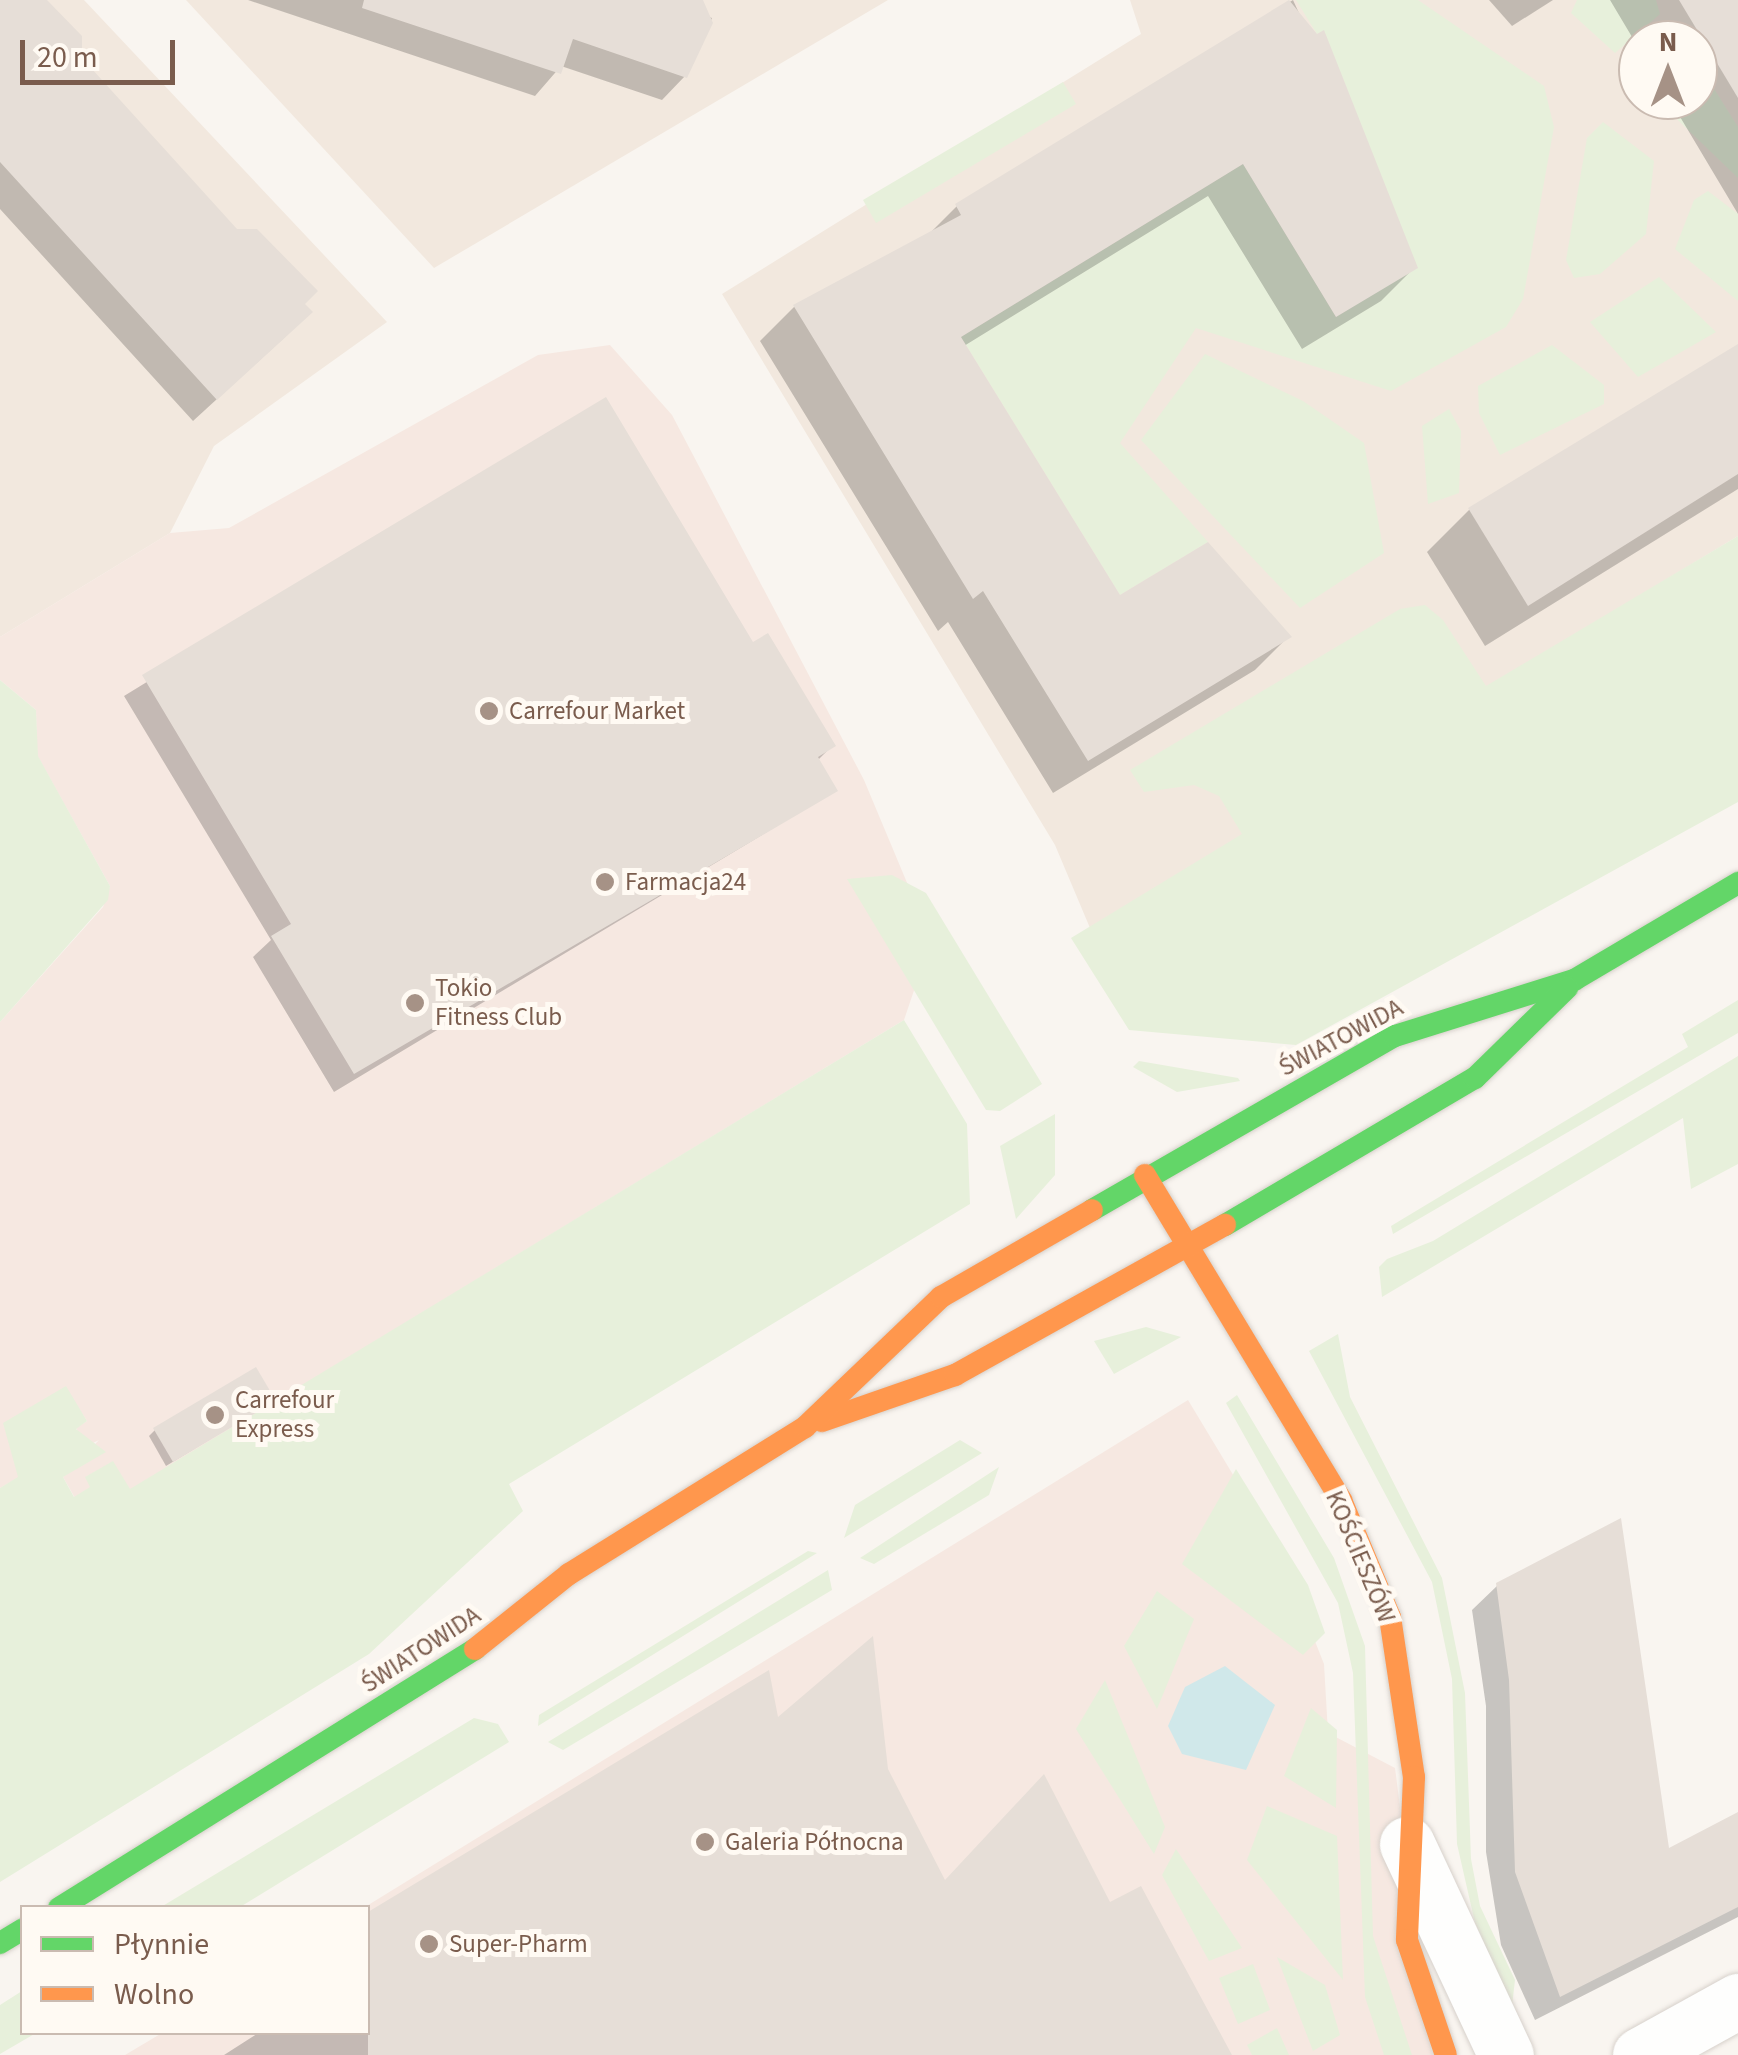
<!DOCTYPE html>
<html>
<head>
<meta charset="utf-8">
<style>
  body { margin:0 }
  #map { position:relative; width:1738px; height:2055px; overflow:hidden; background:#f9f5f0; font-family:"Source Sans 3",sans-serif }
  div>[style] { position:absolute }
  .residential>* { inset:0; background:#f2e8de }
  .commercial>* { inset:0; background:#f6e8e1 }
  .green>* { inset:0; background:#e7f0db }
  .water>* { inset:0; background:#d0e8ea }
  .shadow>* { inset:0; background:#0003 }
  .building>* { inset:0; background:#e6ded7 }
  .roads { filter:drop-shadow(0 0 2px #d7d1cb) drop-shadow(0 0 2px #d7d1cb) }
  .street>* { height:55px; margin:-27.5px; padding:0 27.5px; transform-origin:27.5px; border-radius:27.5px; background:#fefefd }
  .fast>* { height:22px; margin:-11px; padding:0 11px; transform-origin:11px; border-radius:11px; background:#63d668 }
  .slow>* { height:22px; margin:-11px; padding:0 11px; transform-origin:11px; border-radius:11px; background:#ff974d }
  .dots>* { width:28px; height:28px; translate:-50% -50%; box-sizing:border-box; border:5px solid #fffaf3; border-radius:50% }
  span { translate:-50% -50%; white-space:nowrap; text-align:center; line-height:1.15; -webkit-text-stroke:10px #fffaf3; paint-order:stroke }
  .poi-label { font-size:25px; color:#7a5c4d }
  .left { translate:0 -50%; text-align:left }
  .street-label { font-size:25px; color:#7a5c4d }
  .legend { position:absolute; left:20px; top:1905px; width:350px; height:130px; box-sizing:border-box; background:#fffaf3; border:2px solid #cabbb1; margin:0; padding:12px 18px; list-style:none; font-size:30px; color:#7a5c4d }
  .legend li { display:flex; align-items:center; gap:20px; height:50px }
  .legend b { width:50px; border:2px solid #cabbb1 }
  .north { position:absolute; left:1618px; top:20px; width:100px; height:100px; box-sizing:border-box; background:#fffaf3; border:2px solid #cabbb1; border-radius:50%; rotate:0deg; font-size:28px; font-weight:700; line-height:40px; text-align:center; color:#7a5c4d }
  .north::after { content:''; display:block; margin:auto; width:35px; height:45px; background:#a69286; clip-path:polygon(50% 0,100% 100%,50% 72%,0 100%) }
  .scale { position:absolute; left:20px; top:40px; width:155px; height:45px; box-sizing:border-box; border:5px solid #7a5c4d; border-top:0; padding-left:12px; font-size:30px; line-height:35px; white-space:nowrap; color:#7a5c4d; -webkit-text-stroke:8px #fffaf3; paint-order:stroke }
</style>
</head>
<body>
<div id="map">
  <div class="residential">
    <div style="clip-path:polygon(0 0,84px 0,387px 322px,214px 446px,170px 533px,0 637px)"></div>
    <div style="clip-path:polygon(186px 0,888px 0,434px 268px)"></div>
    <div style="clip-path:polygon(evenodd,1130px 0,1738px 0,1738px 536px,1090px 928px,1055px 845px,722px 294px,1141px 34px,1130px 0,1638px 40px,1698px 40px,1698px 100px,1638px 100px,1638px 40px)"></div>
  </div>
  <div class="commercial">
    <div style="clip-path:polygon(610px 345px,672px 415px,864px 780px,931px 940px,904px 1020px,130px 1490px,86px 1476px,91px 1487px,75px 1498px,63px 1477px,99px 1440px,87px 1446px,76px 1428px,87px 1421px,65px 1387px,18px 1478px,0 1488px,0 1022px,103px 907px,110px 886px,37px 755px,36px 710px,0 680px,0 637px,170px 533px,229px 528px,538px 355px)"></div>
    <div style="clip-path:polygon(1188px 1400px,1279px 1551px,1324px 1664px,1328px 1733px,1395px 1768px,1432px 2055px,125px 2055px,162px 2033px,368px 2032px,365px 1907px)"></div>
  </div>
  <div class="green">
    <div style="clip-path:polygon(1296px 0,1418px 0,1544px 86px,1554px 127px,1523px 299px,1506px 327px,1391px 391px,1196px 328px,1120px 443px,1208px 542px,1120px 595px,961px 337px,1243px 164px,1336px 317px,1417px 268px,1324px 31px,1317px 34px)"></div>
    <div style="clip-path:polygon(1577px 0,1656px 0,1660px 14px,1615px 53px,1571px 13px)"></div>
    <div style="clip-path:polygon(1698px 63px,1738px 127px,1738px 178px,1657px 100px,1698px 100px)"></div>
    <div style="clip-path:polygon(1063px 82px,1076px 104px,876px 223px,863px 200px)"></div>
    <div style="clip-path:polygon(1603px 122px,1654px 161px,1646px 234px,1600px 274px,1574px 278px,1566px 260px,1587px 138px)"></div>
    <div style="clip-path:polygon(1708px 191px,1738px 214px,1738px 301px,1675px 249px,1694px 200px)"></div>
    <div style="clip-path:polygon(1659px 277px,1716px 332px,1638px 377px,1590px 322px)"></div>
    <div style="clip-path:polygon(1552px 345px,1604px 385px,1604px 404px,1500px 455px,1479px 413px,1478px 386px)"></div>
    <div style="clip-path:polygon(1205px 354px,1303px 401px,1364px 443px,1384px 553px,1300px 608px,1141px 440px)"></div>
    <div style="clip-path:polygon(1449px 409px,1461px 431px,1459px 493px,1428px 504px,1422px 426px)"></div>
    <div style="clip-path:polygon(1738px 536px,1738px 802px,1296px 1045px,1129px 1030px,1071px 938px,1242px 834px,1219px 796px,1194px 785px,1144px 792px,1130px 770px,1400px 609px,1425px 605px,1443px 620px,1486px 686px)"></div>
    <div style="clip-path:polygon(0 680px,36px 710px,38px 756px,110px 886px,108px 900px,0 1022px)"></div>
    <div style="clip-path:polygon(892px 875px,926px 893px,1042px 1084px,1000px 1111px,986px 1110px,847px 879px)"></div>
    <div style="clip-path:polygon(1738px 1000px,1738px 1033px,1393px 1234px,1391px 1226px,1688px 1047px,1682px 1034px)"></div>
    <div style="clip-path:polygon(904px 1020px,967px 1124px,970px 1204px,509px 1484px,523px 1511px,369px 1654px,0 1882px,0 1488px,18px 1477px,3px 1423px,66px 1386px,87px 1421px,76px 1429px,106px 1452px,63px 1477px,74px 1497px,90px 1487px,85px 1477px,113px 1461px,130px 1489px)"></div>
    <div style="clip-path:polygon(1738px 1056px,1738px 1164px,1691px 1189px,1683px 1118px,1382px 1297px,1379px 1267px,1387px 1259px,1433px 1241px)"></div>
    <div style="clip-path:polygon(1139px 1061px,1238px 1078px,1240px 1081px,1177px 1092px,1133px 1067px)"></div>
    <div style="clip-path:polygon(1055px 1114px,1055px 1175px,1016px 1219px,1000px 1146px)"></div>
    <div style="clip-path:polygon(1146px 1327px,1181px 1337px,1114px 1374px,1094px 1341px)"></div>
    <div style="clip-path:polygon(1338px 1334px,1350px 1397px,1442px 1578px,1465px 1693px,1471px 1859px,1480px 1906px,1515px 1980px,1512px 2006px,1475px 1923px,1457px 1844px,1452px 1679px,1432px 1582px,1309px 1351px)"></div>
    <div style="clip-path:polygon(1237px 1395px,1334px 1558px,1365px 1646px,1373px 1936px,1412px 2055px,1384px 2055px,1365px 1997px,1353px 1673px,1338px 1603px,1226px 1403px)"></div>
    <div style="clip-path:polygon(960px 1440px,982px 1453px,844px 1538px,855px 1505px)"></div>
    <div style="clip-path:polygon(999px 1467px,989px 1495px,874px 1564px,860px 1558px)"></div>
    <div style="clip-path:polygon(1236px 1469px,1308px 1585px,1325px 1633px,1303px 1655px,1182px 1564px)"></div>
    <div style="clip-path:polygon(808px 1551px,817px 1553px,538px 1726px,539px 1715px)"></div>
    <div style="clip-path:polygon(828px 1570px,832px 1590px,563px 1750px,548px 1742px)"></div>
    <div style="clip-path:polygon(1157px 1591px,1194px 1619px,1157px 1709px,1124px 1646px)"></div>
    <div style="clip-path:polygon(1105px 1680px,1165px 1827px,1154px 1854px,1076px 1729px)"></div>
    <div style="clip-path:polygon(1311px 1708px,1337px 1730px,1336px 1808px,1284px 1776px)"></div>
    <div style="clip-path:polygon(474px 1718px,498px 1724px,509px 1742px,240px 1907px,161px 1907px)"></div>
    <div style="clip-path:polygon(1267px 1806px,1337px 1836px,1343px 1980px,1247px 1860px)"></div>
    <div style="clip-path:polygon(1176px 1849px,1242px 1948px,1209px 1961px,1162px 1875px)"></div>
    <div style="clip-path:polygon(1277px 1957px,1325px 1985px,1340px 2035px,1313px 2051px)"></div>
    <div style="clip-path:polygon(1253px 1964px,1270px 2010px,1238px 2024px,1219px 1978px)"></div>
    <div style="clip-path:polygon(22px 1991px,22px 2032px,36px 2033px,0 2054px,0 2005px)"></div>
    <div style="clip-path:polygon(1277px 2028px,1289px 2055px,1252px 2055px,1247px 2045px)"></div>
  </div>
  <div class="water">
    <div style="clip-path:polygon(1225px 1666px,1275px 1705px,1246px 1770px,1182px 1754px,1168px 1726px,1185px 1687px)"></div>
  </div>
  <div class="shadow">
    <div style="clip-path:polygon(0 0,43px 0,80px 59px,302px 304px,287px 335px,193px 421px,0 209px)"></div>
    <div style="clip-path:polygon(248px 0,682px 0,676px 5px,712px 18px,685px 76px,662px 100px,561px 66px,535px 96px)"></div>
    <div style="clip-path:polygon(1293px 0,1415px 267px,1381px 301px,1302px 349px,1208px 196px,964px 346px,1119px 598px,1288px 637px,1255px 670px,1053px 793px,948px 622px,938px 631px,760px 341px,794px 307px,927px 236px,957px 206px)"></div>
    <div style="clip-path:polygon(1489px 0,1553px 0,1512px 26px)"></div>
    <div style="clip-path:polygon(1610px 0,1738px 0,1738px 214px,1670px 100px,1698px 100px,1698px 40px,1638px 47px)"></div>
    <div style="clip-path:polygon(1738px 347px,1738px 489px,1485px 646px,1427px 552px,1469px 510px)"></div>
    <div style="clip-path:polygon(605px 401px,752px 646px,833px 745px,817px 761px,835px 791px,334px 1092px,253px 957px,271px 940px,124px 696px)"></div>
    <div style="clip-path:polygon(273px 1401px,166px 1466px,149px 1436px,155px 1430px)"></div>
    <div style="clip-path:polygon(1498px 1585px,1667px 1852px,1738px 1815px,1738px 1917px,1535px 2020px,1501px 1945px,1486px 1852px,1486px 1706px,1472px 1610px)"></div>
    <div style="clip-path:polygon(767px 1674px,777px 1721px,886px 1769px,944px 1883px,1109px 1906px,1229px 2055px,224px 2055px,260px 2032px,368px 2032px,368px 1915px)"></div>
  </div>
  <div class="building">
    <div style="clip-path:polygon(0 0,47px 0,82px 36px,82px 58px,237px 229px,257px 229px,318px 291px,305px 304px,313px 312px,217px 400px,0 162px)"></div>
    <div style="clip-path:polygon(364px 0,703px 0,713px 23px,687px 78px,573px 39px,561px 74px,362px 8px)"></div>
    <div style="clip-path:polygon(1289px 0,1317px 34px,1324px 30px,1418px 268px,1336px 317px,1243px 164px,961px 337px,1120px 595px,1208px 542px,1292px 637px,1088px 761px,983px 591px,973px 599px,793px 305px,961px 215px,955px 204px)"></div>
    <div style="clip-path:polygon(1679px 0,1738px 0,1738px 98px)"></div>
    <div style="clip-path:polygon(1738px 344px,1738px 474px,1528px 606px,1468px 508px)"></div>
    <div style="clip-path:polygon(606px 397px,753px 642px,768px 633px,836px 746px,818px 757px,838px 791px,354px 1074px,271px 936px,291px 924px,142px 675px)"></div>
    <div style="clip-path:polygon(256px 1367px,276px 1401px,173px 1462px,153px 1428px)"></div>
    <div style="clip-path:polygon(1621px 1518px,1669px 1848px,1738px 1812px,1738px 1907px,1560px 1997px,1515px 1872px,1509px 1680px,1496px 1583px)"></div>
    <div style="clip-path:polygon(873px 1636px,888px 1769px,945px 1880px,1044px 1774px,1110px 1902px,1141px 1886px,1232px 2055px,368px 2055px,368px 1912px,769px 1670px,778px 1717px)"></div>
  </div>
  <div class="roads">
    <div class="street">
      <div style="left:1407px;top:1844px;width:233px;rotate:64.9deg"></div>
      <div style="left:1640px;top:2055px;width:112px;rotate:-28.9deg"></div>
    </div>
    <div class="fast">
      <div style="left:1092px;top:1210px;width:349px;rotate:-29.9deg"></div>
      <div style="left:1395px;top:1036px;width:188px;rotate:-17.4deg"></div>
      <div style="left:1574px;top:980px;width:191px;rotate:-30.6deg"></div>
      <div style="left:1225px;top:1225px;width:290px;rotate:-30.5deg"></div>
      <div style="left:1475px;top:1078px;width:129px;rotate:-44.4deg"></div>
      <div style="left:59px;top:1908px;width:490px;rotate:-31.9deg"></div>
      <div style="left:0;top:1943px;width:26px;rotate:-31deg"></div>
    </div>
    <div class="slow">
      <div style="left:1145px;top:1175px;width:380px;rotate:58.9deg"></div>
      <div style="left:1341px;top:1500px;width:127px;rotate:67.3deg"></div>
      <div style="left:1390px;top:1617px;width:162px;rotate:81.5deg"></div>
      <div style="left:1414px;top:1777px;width:163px;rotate:92.5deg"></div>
      <div style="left:1407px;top:1940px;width:121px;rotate:71.3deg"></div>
      <div style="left:822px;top:1421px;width:141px;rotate:-19.1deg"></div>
      <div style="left:955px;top:1375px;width:309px;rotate:-29.1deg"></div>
      <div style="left:475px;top:1649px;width:120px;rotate:-38.6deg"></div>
      <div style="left:569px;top:1574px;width:278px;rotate:-31.9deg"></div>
      <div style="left:805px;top:1427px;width:188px;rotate:-43.7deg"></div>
      <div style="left:941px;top:1297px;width:174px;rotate:-29.9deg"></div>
    </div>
  </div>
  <div class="dots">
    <div style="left:489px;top:711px;background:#a69286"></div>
    <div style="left:605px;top:882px;background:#a69286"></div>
    <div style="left:415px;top:1003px;background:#a69286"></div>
    <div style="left:215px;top:1415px;background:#a69286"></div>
    <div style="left:705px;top:1842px;background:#a69286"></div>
    <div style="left:429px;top:1944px;background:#a69286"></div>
  </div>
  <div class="poi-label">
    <span class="left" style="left:509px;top:711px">Carrefour Market</span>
    <span class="left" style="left:625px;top:882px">Farmacja24</span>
    <span class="left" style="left:435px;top:1003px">Tokio<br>Fitness Club</span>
    <span class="left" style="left:235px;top:1415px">Carrefour<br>Express</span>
    <span class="left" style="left:725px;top:1842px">Galeria Północna</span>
    <span class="left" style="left:449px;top:1944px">Super-Pharm</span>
  </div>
  <div class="street-label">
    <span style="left:1341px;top:1038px;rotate:-28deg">ŚWIATOWIDA</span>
    <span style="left:1360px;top:1557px;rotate:67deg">KOŚCIESZÓW</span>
    <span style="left:421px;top:1650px;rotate:-33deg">ŚWIATOWIDA</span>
  </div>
  <ul class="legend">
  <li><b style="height:12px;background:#63d668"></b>Płynnie</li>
  <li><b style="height:12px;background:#ff974d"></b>Wolno</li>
  </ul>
  <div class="north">N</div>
  <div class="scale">20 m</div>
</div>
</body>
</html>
